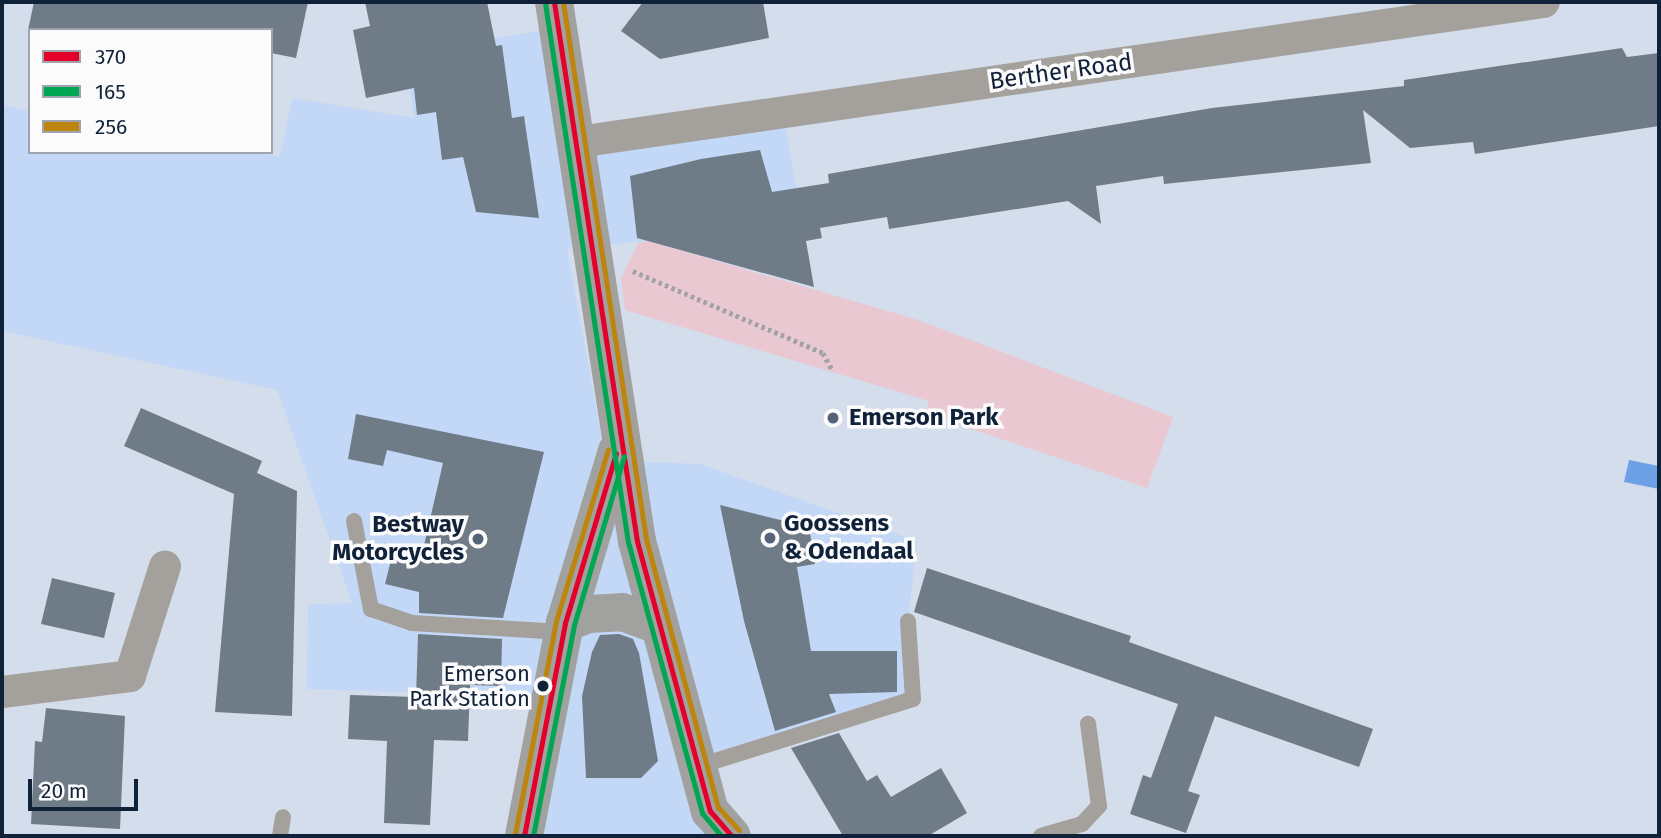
<!DOCTYPE html>
<html>
<head>
<meta charset="utf-8">
<style>
  body { margin:0 }
  #map { position:relative; width:1661px; height:838px; overflow:hidden; background:#d4ddec; font-family:"Fira Sans",sans-serif }
  div>[style] { position:absolute }
  .built>* { inset:0; background:#c3d8f6 }
  .green>* { inset:0; background:#e9c8d1 }
  .water>* { inset:0; background:#6ca2e5 }
  .building>* { inset:0; background:#6f7c87 }
  .path>* { height:4.5px; margin-top:-2.25px; transform-origin:0; background:repeating-linear-gradient(90deg,#a1a2a5 0 3.5px,transparent 0 7px) }
  .lane>* { height:16px; margin:-8px; padding:0 8px; transform-origin:8px; border-radius:8px; background:#a4a19d }
  .street>* { height:32px; margin:-16px; padding:0 16px; transform-origin:16px; border-radius:16px; background:#a4a19d }
  .secondary>* { height:38px; margin:-19px; padding:0 19px; transform-origin:19px; border-radius:19px; background:#a1a19f }
  .bus-1>* { height:5px; margin:-2.5px; padding:0 2.5px; transform-origin:2.5px; border-radius:2.5px; background:#e4002b }
  .bus-2>* { height:5px; margin:-2.5px; padding:0 2.5px; transform-origin:2.5px; border-radius:2.5px; background:#00a651 }
  .bus-3>* { height:5px; margin:-2.5px; padding:0 2.5px; transform-origin:2.5px; border-radius:2.5px; background:#bd850e }
  .dots>* { width:19px; height:19px; translate:-50% -50%; box-sizing:border-box; border:4px solid #fbfbfb; border-radius:50% }
  span { translate:-50% -50%; white-space:nowrap; text-align:center; line-height:1.15; -webkit-text-stroke:7px #fbfbfb; paint-order:stroke }
  .bus-label { font-size:22px; color:#10223a }
  .right { translate:-100% -50%; text-align:right }
  .street-label { font-size:24px; color:#10223a }
  .poi-label { font-size:24px; color:#10223a; font-weight:700 }
  .left { translate:0 -50%; text-align:left }
  .frame { position:absolute; inset:0; border:4px solid #10223a; pointer-events:none }
  .legend { position:absolute; left:28px; top:28px; width:245px; height:126px; box-sizing:border-box; background:#fbfbfb; border:2px solid #9da4ae; margin:0; padding:9px 12px; list-style:none; font-size:21px; color:#10223a }
  .legend li { display:flex; align-items:center; gap:14px; height:35px }
  .legend b { width:35px; border:2px solid #9da4ae }
  .scale { position:absolute; left:28px; top:779px; width:110px; height:32px; box-sizing:border-box; border:4px solid #10223a; border-top:0; padding-left:9px; font-size:21px; line-height:24px; white-space:nowrap; color:#10223a; -webkit-text-stroke:5px #fbfbfb; paint-order:stroke }
</style>
</head>
<body>
<div id="map">
  <div class="built">
    <div style="clip-path:polygon(559px 28px,578px 142px,783px 113px,814px 287px,648px 241px,567px 248px,601px 435px,599px 460px,700px 464px,917px 541px,908px 621px,913px 699px,697px 767px,732px 836px,520px 836px,548px 697px,307px 689px,308px 604px,352px 603px,277px 390px,2px 331px,2px 105px,30px 111px,30px 152px,255px 152px,280px 157px,292px 98px,414px 118px,405px 52px)"></div>
  </div>
  <div class="green">
    <div style="clip-path:polygon(648px 241px,918px 320px,1173px 417px,1147px 488px,925px 413px,929px 401px,625px 310px,621px 278px,638px 243px)"></div>
  </div>
  <div class="water">
    <div style="clip-path:polygon(1629px 460px,1659px 466px,1659px 489px,1624px 482px)"></div>
  </div>
  <div class="building">
    <div style="clip-path:polygon(34px 2px,308px 2px,296px 58px,271px 53px,271px 30px,28px 30px)"></div>
    <div style="clip-path:polygon(365px 2px,487px 2px,496px 46px,502px 45px,512px 118px,524px 116px,539px 218px,476px 212px,463px 157px,442px 160px,436px 112px,417px 115px,414px 88px,366px 98px,353px 30px,370px 26px)"></div>
    <div style="clip-path:polygon(643px 2px,763px 2px,769px 38px,660px 59px,621px 31px)"></div>
    <div style="clip-path:polygon(1622px 48px,1627px 57px,1659px 53px,1659px 126px,1475px 154px,1473px 142px,1410px 148px,1363px 110px,1371px 163px,1164px 184px,1163px 176px,1096px 186px,1101px 224px,1068px 201px,889px 229px,887px 217px,820px 228px,822px 238px,806px 241px,814px 287px,637px 238px,630px 176px,701px 159px,760px 150px,772px 192px,829px 183px,828px 174px,999px 144px,1212px 108px,1404px 86px,1404px 80px)"></div>
    <div style="clip-path:polygon(141px 408px,262px 461px,257px 473px,297px 491px,292px 716px,215px 712px,234px 494px,124px 446px)"></div>
    <div style="clip-path:polygon(356px 414px,544px 452px,503px 618px,419px 613px,419px 592px,385px 584px,394px 548px,422px 554px,443px 463px,387px 450px,383px 466px,348px 459px)"></div>
    <div style="clip-path:polygon(720px 505px,809px 527px,815px 564px,797px 567px,811px 651px,897px 651px,897px 692px,829px 694px,836px 712px,775px 731px,744px 621px)"></div>
    <div style="clip-path:polygon(927px 568px,1131px 636px,1129px 642px,1373px 729px,1359px 767px,1215px 716px,1188px 791px,1200px 795px,1186px 833px,1130px 814px,1143px 775px,1151px 778px,1178px 704px,914px 612px)"></div>
    <div style="clip-path:polygon(52px 578px,115px 593px,104px 638px,41px 624px)"></div>
    <div style="clip-path:polygon(418px 634px,502px 639px,501px 686px,470px 685px,468px 741px,434px 740px,430px 825px,384px 823px,387px 741px,348px 739px,350px 695px,416px 697px)"></div>
    <div style="clip-path:polygon(619px 634px,633px 639px,639px 653px,658px 761px,641px 778px,586px 778px,582px 696px,592px 652px,600px 635px)"></div>
    <div style="clip-path:polygon(46px 708px,125px 716px,120px 829px,31px 824px,35px 741px,42px 742px)"></div>
    <div style="clip-path:polygon(839px 733px,867px 781px,877px 775px,891px 797px,941px 768px,967px 813px,928px 836px,843px 836px,791px 748px)"></div>
  </div>
  <div class="path">
    <div style="left:633px;top:271px;width:207px;rotate:23.3deg"></div>
    <div style="left:823px;top:353px;width:21px;rotate:61deg"></div>
  </div>
  <div class="lane">
    <div style="left:354px;top:521px;width:90px;rotate:79.1deg"></div>
    <div style="left:371px;top:609px;width:43px;rotate:18.9deg"></div>
    <div style="left:412px;top:623px;width:151px;rotate:3.4deg"></div>
    <div style="left:696px;top:767px;width:227px;rotate:-17.4deg"></div>
    <div style="left:913px;top:699px;width:78px;rotate:-93.7deg"></div>
    <div style="left:280px;top:836px;width:19px;rotate:-81deg"></div>
    <div style="left:1041px;top:836px;width:43px;rotate:-16.3deg"></div>
    <div style="left:1082px;top:824px;width:25px;rotate:-47deg"></div>
    <div style="left:1099px;top:806px;width:83px;rotate:-97.6deg"></div>
  </div>
  <div class="street">
    <div style="left:578px;top:142px;width:976px;rotate:-8.25deg"></div>
    <div style="left:2px;top:692px;width:129px;rotate:-7.1deg"></div>
    <div style="left:130px;top:676px;width:115px;rotate:-72.3deg"></div>
  </div>
  <div class="secondary">
    <div style="left:554px;top:2px;width:545px;rotate:81.25deg"></div>
    <div style="left:637px;top:541px;width:280px;rotate:74.9deg"></div>
    <div style="left:710px;top:811px;width:33px;rotate:49deg"></div>
    <div style="left:565px;top:623px;width:25px;rotate:-21deg"></div>
    <div style="left:588px;top:614px;width:34px;rotate:-3deg"></div>
    <div style="left:622px;top:612px;width:35px;rotate:20deg"></div>
    <div style="left:524px;top:836px;width:217px;rotate:-79.1deg"></div>
    <div style="left:565px;top:623px;width:180px;rotate:-73.2deg"></div>
  </div>
  <div class="bus-1">
    <div style="left:554px;top:2px;width:545px;rotate:81.25deg"></div>
    <div style="left:637px;top:541px;width:280px;rotate:74.9deg"></div>
    <div style="left:710px;top:811px;width:33px;rotate:49deg"></div>
    <div style="left:524px;top:836px;width:217px;rotate:-79.1deg"></div>
    <div style="left:565px;top:623px;width:177px;rotate:-73.3deg"></div>
  </div>
  <div class="bus-2">
    <div style="left:545px;top:3px;width:545px;rotate:81.25deg"></div>
    <div style="left:628px;top:542px;width:281px;rotate:74.7deg"></div>
    <div style="left:702px;top:813px;width:30px;rotate:50deg"></div>
    <div style="left:533px;top:836px;width:215px;rotate:-79deg"></div>
    <div style="left:574px;top:625px;width:176px;rotate:-73.5deg"></div>
  </div>
  <div class="bus-3">
    <div style="left:563px;top:2px;width:543px;rotate:81.21deg"></div>
    <div style="left:646px;top:539px;width:278px;rotate:75deg"></div>
    <div style="left:718px;top:807px;width:31px;rotate:48deg"></div>
    <div style="left:515px;top:834px;width:217px;rotate:-79.1deg"></div>
    <div style="left:556px;top:621px;width:179px;rotate:-73.1deg"></div>
  </div>
  <div class="dots">
    <div style="left:833px;top:418px;background:#556378"></div>
    <div style="left:770px;top:538px;background:#556378"></div>
    <div style="left:478px;top:539px;background:#556378"></div>
    <div style="left:543px;top:686px;background:#10223a"></div>
  </div>
  <div class="bus-label">
    <span class="right" style="left:530px;top:686px">Emerson<br>Park Station</span>
  </div>
  <div class="street-label">
    <span style="left:1061px;top:72px;rotate:-8deg">Berther Road</span>
  </div>
  <div class="poi-label">
    <span class="left" style="left:849px;top:418px">Emerson Park</span>
    <span class="left" style="left:784px;top:538px">Goossens<br>&amp; Odendaal</span>
    <span class="right" style="left:464px;top:539px">Bestway<br>Motorcycles</span>
  </div>
  <div class="frame"></div>
  <ul class="legend">
  <li><b style="height:9px;background:#e4002b"></b>370</li>
  <li><b style="height:9px;background:#00a651"></b>165</li>
  <li><b style="height:9px;background:#bd850e"></b>256</li>
  </ul>
  <div class="scale">20 m</div>
</div>
</body>
</html>
